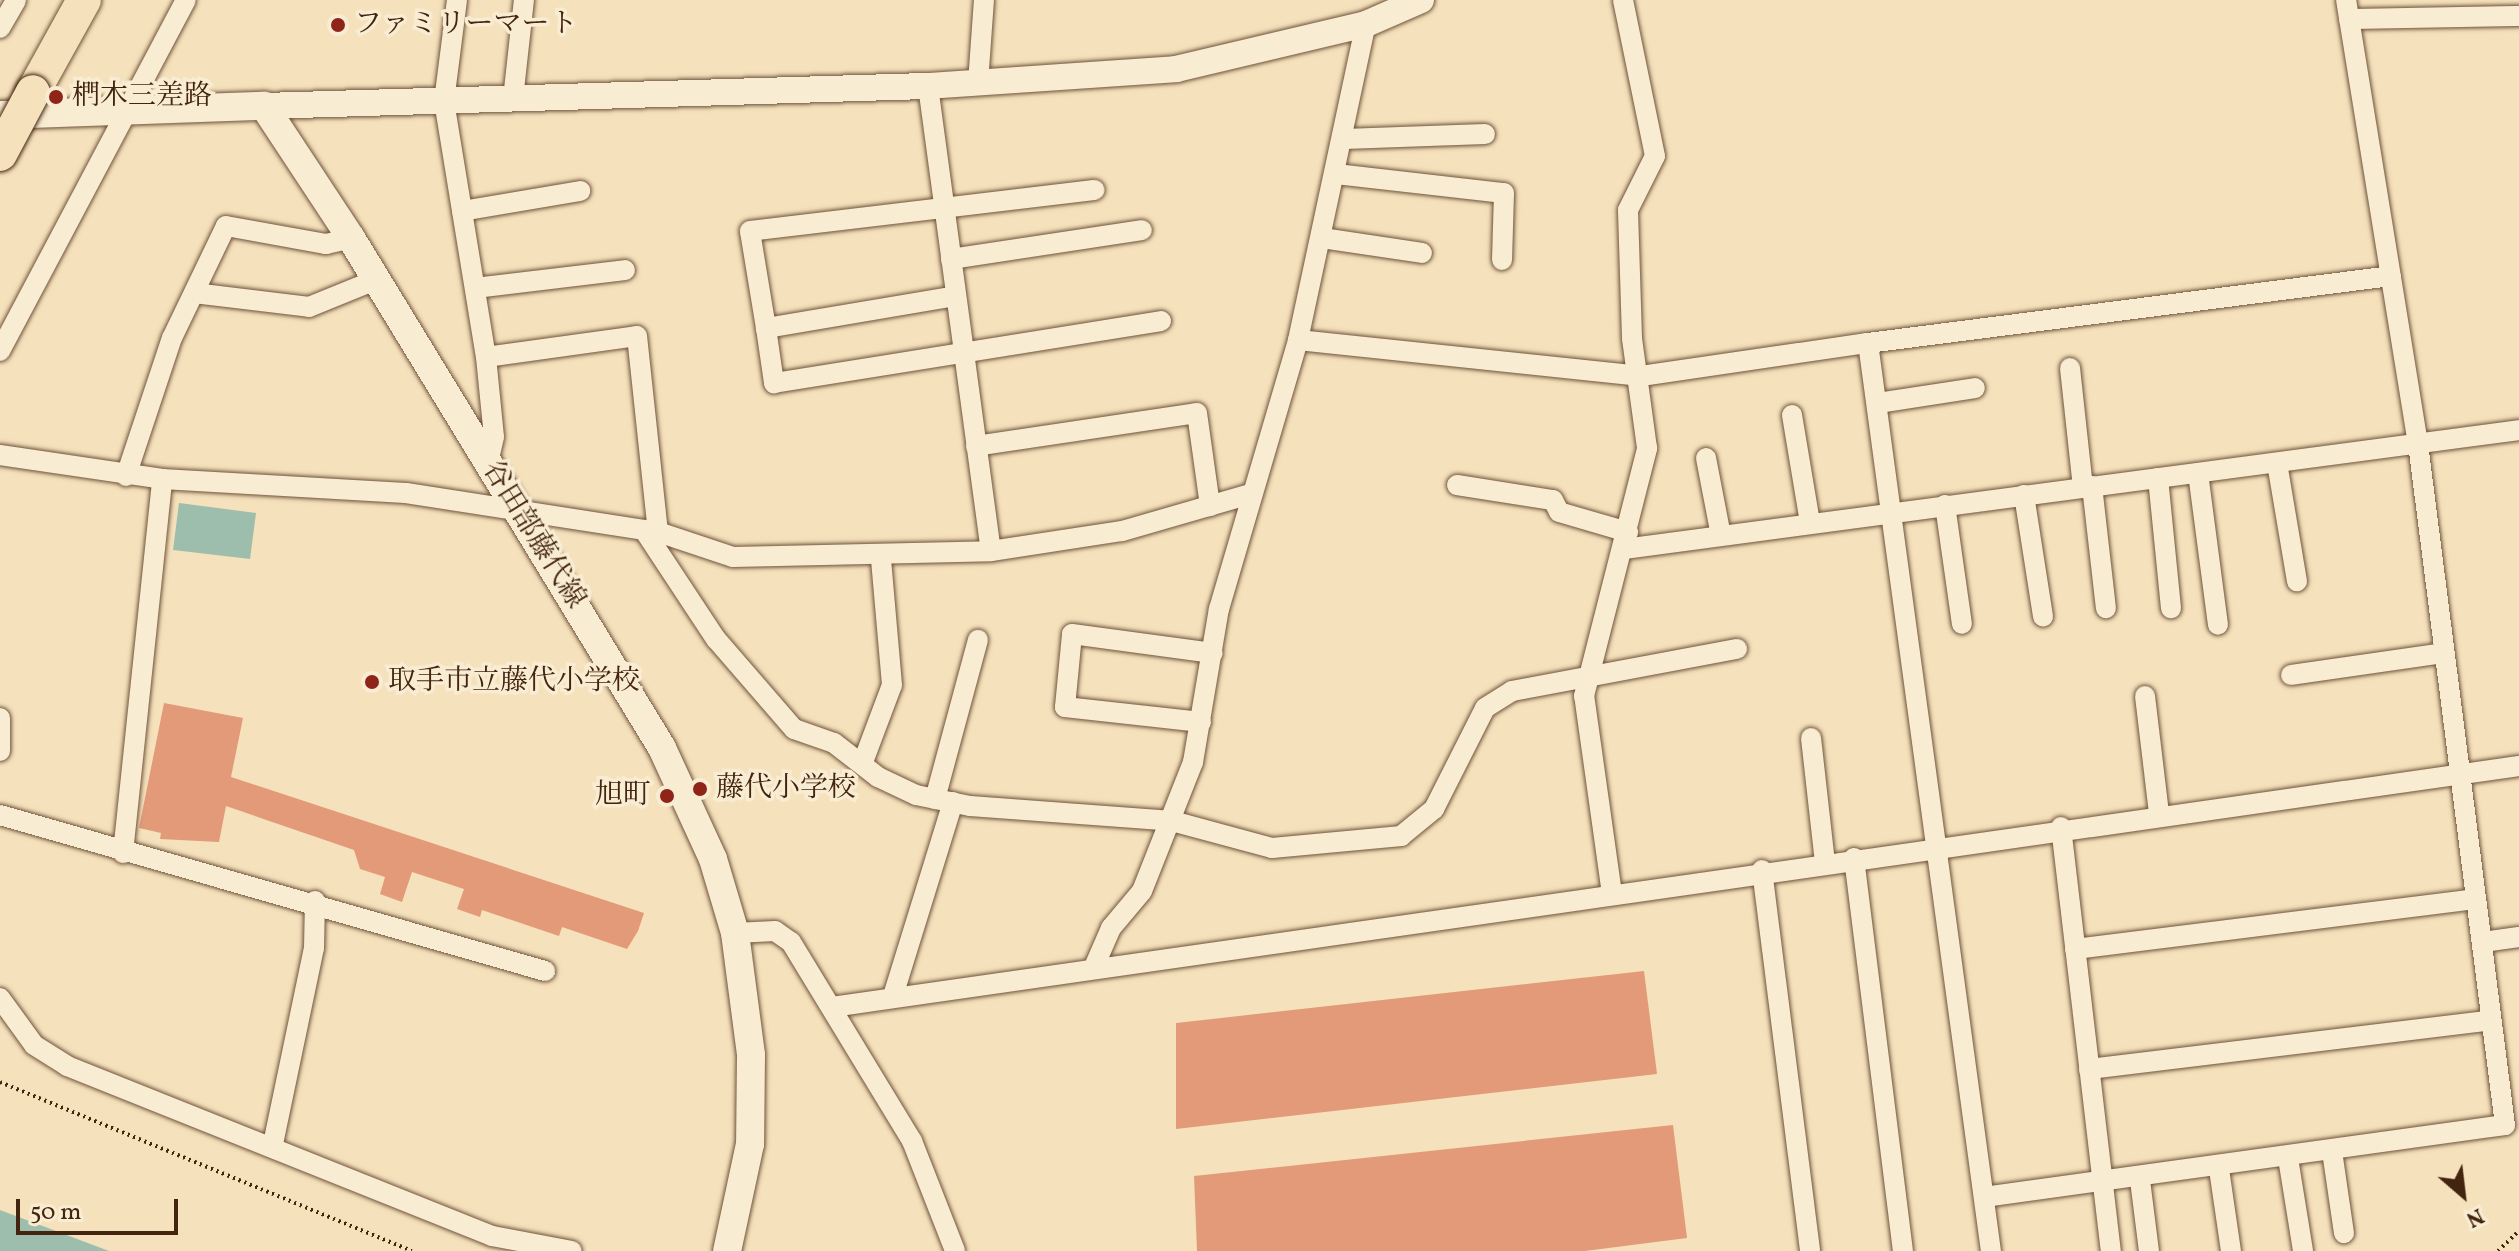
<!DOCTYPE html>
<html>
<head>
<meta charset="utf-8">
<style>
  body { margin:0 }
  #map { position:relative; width:2519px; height:1251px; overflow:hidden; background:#f5e1bc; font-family:Vollkorn,"Noto Serif JP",serif }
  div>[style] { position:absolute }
  .water>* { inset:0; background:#9dbeac }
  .building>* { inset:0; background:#e29a79 }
  .path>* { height:4px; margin-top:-2px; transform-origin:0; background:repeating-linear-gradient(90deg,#43240e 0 2px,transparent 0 6px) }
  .roads { filter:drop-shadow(0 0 2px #70533a) drop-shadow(0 0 2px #70533a) }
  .minor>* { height:20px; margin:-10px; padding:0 10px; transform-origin:10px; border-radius:10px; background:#f8ecd3 }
  .tertiary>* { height:26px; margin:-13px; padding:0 13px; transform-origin:13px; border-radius:13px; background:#f8ecd3 }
  .secondary>* { height:28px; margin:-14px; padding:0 14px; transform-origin:14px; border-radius:14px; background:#f8ecd3 }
  .trunk>* { height:34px; margin:-17px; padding:0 17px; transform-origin:17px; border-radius:17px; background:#f5e1bc }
  .bridges { filter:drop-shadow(0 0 2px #43240e) drop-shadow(0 0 2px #43240e) }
  .trunk-bridge>* { height:34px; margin:-17px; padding:0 17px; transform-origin:17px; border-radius:17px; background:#f5e1bc }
  .dots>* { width:22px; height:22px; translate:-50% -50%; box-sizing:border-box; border:4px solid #f8ecd3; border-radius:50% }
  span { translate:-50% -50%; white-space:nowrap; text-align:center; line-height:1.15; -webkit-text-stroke:7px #f8ecd3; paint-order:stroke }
  .poi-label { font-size:28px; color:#43240e }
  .left { translate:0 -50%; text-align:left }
  .right { translate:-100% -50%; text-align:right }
  .street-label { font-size:28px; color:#43240e }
  .north { position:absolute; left:2423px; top:1155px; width:80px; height:80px; -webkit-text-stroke:6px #f8ecd3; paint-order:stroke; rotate:152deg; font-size:22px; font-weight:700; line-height:32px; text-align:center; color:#43240e }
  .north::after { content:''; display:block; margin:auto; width:28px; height:36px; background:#43240e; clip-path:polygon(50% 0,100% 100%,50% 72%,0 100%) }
  .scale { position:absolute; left:16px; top:1199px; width:162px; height:36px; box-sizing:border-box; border:4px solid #43240e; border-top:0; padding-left:10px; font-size:24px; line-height:28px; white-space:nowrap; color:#43240e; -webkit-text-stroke:6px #f8ecd3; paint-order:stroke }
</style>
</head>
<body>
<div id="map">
  <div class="water">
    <div style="clip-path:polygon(179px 503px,256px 513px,250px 559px,173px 550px)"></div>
    <div style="clip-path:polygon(0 1210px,56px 1231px,109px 1251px,0 1251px)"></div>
  </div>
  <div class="building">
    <div style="clip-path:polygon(164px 703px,243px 718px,231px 777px,644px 913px,638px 931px,627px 949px,562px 927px,559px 936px,482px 910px,480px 917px,457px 909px,464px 889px,412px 872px,402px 902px,380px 894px,385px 877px,360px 869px,354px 850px,226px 806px,219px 842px,160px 839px,161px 833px,139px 828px)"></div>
    <div style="clip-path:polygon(1644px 971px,1657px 1074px,1176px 1129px,1176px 1023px)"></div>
    <div style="clip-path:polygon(1673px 1125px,1687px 1238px,1585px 1251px,1197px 1251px,1194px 1176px)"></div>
  </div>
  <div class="path">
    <div style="left:0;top:1082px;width:445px;rotate:22.3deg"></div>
    <div style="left:2498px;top:1251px;width:29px;rotate:-44deg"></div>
  </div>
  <div class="roads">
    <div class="minor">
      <div style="left:457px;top:0;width:102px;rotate:97.3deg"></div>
      <div style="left:444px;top:101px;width:259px;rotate:80.7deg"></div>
      <div style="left:486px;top:357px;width:80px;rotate:84.3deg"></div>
      <div style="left:494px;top:437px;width:26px;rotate:103deg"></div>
      <div style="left:2349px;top:19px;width:170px;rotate:-1deg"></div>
      <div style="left:0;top:28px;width:32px;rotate:-60deg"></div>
      <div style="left:978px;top:83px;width:83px;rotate:-85.9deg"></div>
      <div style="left:928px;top:86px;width:469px;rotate:82.3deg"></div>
      <div style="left:513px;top:99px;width:100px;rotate:-83.7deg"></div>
      <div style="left:1344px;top:139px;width:141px;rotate:-2deg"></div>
      <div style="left:1336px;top:174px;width:169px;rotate:6.5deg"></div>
      <div style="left:1504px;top:193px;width:67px;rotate:91.7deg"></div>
      <div style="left:462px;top:211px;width:120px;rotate:-9.6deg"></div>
      <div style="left:1322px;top:238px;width:101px;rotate:8.5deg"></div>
      <div style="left:951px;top:259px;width:193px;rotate:-8.6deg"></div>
      <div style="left:475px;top:288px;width:151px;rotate:-6.8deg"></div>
      <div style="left:194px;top:293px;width:116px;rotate:6.9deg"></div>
      <div style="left:309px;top:307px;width:71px;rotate:-22.2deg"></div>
      <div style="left:956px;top:296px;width:193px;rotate:170.4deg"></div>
      <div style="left:766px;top:328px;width:56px;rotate:81.7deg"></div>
      <div style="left:774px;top:383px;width:392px;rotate:-9.1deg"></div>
      <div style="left:766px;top:328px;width:98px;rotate:-99.4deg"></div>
      <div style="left:750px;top:231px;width:347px;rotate:-6.8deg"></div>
      <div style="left:1298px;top:340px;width:345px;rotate:6deg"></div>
      <div style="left:1641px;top:376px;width:229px;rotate:-8.3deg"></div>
      <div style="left:1868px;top:343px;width:916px;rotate:82.29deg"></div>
      <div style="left:1868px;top:343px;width:527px;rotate:-7.3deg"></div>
      <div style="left:0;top:351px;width:397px;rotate:-62.1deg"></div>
      <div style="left:486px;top:357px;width:152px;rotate:-7.9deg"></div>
      <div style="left:637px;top:336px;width:197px;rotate:83.9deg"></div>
      <div style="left:2070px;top:368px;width:120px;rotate:83.8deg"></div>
      <div style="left:1878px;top:403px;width:98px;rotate:-8.8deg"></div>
      <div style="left:1792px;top:415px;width:109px;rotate:80.5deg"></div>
      <div style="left:976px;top:446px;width:223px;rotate:-8.5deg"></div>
      <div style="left:1197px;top:413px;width:94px;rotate:82deg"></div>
      <div style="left:0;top:455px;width:164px;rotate:8.4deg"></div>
      <div style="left:162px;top:479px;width:244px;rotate:3.3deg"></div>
      <div style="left:406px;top:493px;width:255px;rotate:8.8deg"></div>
      <div style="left:658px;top:532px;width:79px;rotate:18.4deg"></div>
      <div style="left:733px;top:557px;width:258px;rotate:-1.3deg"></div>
      <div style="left:991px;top:551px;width:133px;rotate:-8.7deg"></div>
      <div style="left:1122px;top:531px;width:133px;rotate:-16.1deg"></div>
      <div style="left:1706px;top:458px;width:79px;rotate:79.1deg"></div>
      <div style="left:2277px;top:463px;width:120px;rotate:80.4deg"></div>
      <div style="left:2198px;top:473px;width:153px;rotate:82.5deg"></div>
      <div style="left:126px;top:476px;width:145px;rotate:-71.6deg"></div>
      <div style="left:172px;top:338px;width:124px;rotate:-64.3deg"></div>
      <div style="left:226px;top:226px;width:102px;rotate:10.2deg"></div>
      <div style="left:326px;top:244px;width:26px;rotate:-13deg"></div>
      <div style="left:2158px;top:478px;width:131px;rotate:84.3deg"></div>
      <div style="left:1457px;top:485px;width:97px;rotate:8.9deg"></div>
      <div style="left:1553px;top:500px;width:13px;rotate:63deg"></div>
      <div style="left:1559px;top:512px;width:72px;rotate:16.2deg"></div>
      <div style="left:2092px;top:486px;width:123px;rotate:83.5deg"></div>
      <div style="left:2024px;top:495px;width:123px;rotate:81.1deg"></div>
      <div style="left:1945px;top:505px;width:120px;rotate:81.9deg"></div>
      <div style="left:644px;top:530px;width:131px;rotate:56.6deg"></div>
      <div style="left:716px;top:639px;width:119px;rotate:49.1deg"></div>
      <div style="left:794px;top:729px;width:42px;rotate:19.3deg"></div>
      <div style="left:834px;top:743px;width:56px;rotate:37.7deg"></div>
      <div style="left:878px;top:777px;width:42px;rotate:25.3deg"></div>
      <div style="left:916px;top:795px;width:55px;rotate:11.5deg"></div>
      <div style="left:970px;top:806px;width:203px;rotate:4.2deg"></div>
      <div style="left:1172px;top:821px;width:104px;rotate:15.1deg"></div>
      <div style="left:1272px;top:848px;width:130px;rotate:-5.3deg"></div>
      <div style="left:1401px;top:836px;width:43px;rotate:-39.3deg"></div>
      <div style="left:1434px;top:809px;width:113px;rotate:-63.2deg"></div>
      <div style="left:1485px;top:708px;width:32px;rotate:-32deg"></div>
      <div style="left:1512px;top:691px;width:229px;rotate:-10.6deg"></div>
      <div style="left:1624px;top:549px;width:903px;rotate:-7.57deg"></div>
      <div style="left:2291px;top:675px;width:154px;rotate:-8.2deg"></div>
      <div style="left:2145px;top:696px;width:119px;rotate:83.2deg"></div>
      <div style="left:0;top:718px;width:33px;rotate:90deg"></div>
      <div style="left:1201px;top:722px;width:137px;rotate:-173.7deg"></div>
      <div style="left:1065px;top:707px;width:73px;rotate:-84.5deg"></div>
      <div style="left:1072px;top:634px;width:142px;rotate:7.7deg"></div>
      <div style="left:1811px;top:738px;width:125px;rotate:83.6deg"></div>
      <div style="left:863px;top:762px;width:82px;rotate:-69.4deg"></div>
      <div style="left:892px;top:685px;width:126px;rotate:-95deg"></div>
      <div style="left:935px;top:799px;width:165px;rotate:-74.9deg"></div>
      <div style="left:0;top:815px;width:567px;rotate:15.97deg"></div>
      <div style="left:2061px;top:827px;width:427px;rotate:83.3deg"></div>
      <div style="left:123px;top:853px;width:376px;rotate:-84deg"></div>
      <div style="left:1854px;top:858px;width:396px;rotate:82.9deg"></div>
      <div style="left:1762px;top:870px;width:384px;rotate:82.8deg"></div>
      <div style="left:1612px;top:894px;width:200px;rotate:-98deg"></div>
      <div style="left:1584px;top:696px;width:256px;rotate:-75.7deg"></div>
      <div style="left:1647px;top:448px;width:111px;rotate:-97.8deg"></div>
      <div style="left:1632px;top:338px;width:128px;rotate:-91.8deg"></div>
      <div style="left:1628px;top:210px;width:60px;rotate:-63.4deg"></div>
      <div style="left:1655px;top:156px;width:159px;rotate:-101.6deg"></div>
      <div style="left:735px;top:933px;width:40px;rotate:-2.9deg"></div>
      <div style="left:775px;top:931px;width:19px;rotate:35deg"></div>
      <div style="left:791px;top:942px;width:233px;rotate:58.7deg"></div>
      <div style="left:912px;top:1141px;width:118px;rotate:68.6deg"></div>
      <div style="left:2483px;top:942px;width:36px;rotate:-8deg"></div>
      <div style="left:2075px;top:949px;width:403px;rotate:-7.1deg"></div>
      <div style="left:1094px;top:967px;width:43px;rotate:-66.4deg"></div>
      <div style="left:1111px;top:928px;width:48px;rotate:-50deg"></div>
      <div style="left:1142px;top:891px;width:139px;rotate:-68.4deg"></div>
      <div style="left:1193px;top:762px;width:155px;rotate:-80.4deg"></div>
      <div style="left:1219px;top:609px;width:280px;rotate:-73.6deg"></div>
      <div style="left:1298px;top:340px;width:323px;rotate:-77.9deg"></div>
      <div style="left:893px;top:996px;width:203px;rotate:-72.8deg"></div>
      <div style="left:0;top:998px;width:58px;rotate:54.1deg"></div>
      <div style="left:34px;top:1045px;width:39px;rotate:32deg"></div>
      <div style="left:67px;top:1066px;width:458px;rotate:21.8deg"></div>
      <div style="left:492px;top:1236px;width:81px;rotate:10.6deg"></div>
      <div style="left:832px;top:1007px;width:1704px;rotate:-8.13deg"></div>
      <div style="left:2089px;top:1069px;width:405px;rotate:-6.9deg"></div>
      <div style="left:273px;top:1144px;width:200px;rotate:-78.2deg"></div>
      <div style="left:314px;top:948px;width:47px;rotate:-88.8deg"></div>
      <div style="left:2332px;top:1151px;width:83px;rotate:81.7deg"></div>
      <div style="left:2288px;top:1158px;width:94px;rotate:80.8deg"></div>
      <div style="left:2219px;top:1169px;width:83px;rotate:81.7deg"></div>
      <div style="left:2140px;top:1180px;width:72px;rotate:82.8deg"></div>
      <div style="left:1984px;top:1197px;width:526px;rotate:-7.87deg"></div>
      <div style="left:2505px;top:1125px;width:687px;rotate:-97.28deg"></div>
      <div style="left:2418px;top:444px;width:450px;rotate:-99.2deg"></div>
    </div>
    <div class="tertiary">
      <div style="left:264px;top:106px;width:664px;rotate:-1.73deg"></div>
      <div style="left:928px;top:86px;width:249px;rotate:-3.9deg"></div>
      <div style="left:1176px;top:69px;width:195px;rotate:-13.3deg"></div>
      <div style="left:1366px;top:24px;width:60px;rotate:-23.6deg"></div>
    </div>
    <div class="secondary">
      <div style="left:0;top:115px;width:264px;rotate:-2deg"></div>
      <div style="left:264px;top:106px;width:158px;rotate:56.6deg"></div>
      <div style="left:351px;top:238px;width:597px;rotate:58.62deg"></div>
      <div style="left:662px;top:748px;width:122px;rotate:65.3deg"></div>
      <div style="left:713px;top:859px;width:77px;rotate:73.4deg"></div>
      <div style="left:735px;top:933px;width:123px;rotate:82.5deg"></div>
      <div style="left:751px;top:1055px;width:89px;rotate:90.6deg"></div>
      <div style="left:750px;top:1144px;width:109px;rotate:102.1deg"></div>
    </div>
    <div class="trunk">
      <div style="left:33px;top:92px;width:105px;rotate:-61deg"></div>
    </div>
  </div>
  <div class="bridges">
    <div class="trunk-bridge">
      <div style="left:0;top:154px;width:70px;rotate:-62deg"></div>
    </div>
  </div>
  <div class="dots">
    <div style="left:338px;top:25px;background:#8f2418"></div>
    <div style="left:56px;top:97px;background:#8f2418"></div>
    <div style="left:372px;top:682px;background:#8f2418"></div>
    <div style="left:700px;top:789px;background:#8f2418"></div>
    <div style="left:667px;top:796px;background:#8f2418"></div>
  </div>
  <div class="poi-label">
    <span class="left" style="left:354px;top:25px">ファミリーマート</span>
    <span class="left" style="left:72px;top:97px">椚木三差路</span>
    <span class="left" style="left:388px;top:682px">取手市立藤代小学校</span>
    <span class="left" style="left:716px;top:789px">藤代小学校</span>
    <span class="right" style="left:651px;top:796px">旭町</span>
  </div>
  <div class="street-label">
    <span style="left:533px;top:535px;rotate:58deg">谷田部藤代線</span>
  </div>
  <div class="north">N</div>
  <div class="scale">50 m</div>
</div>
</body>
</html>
